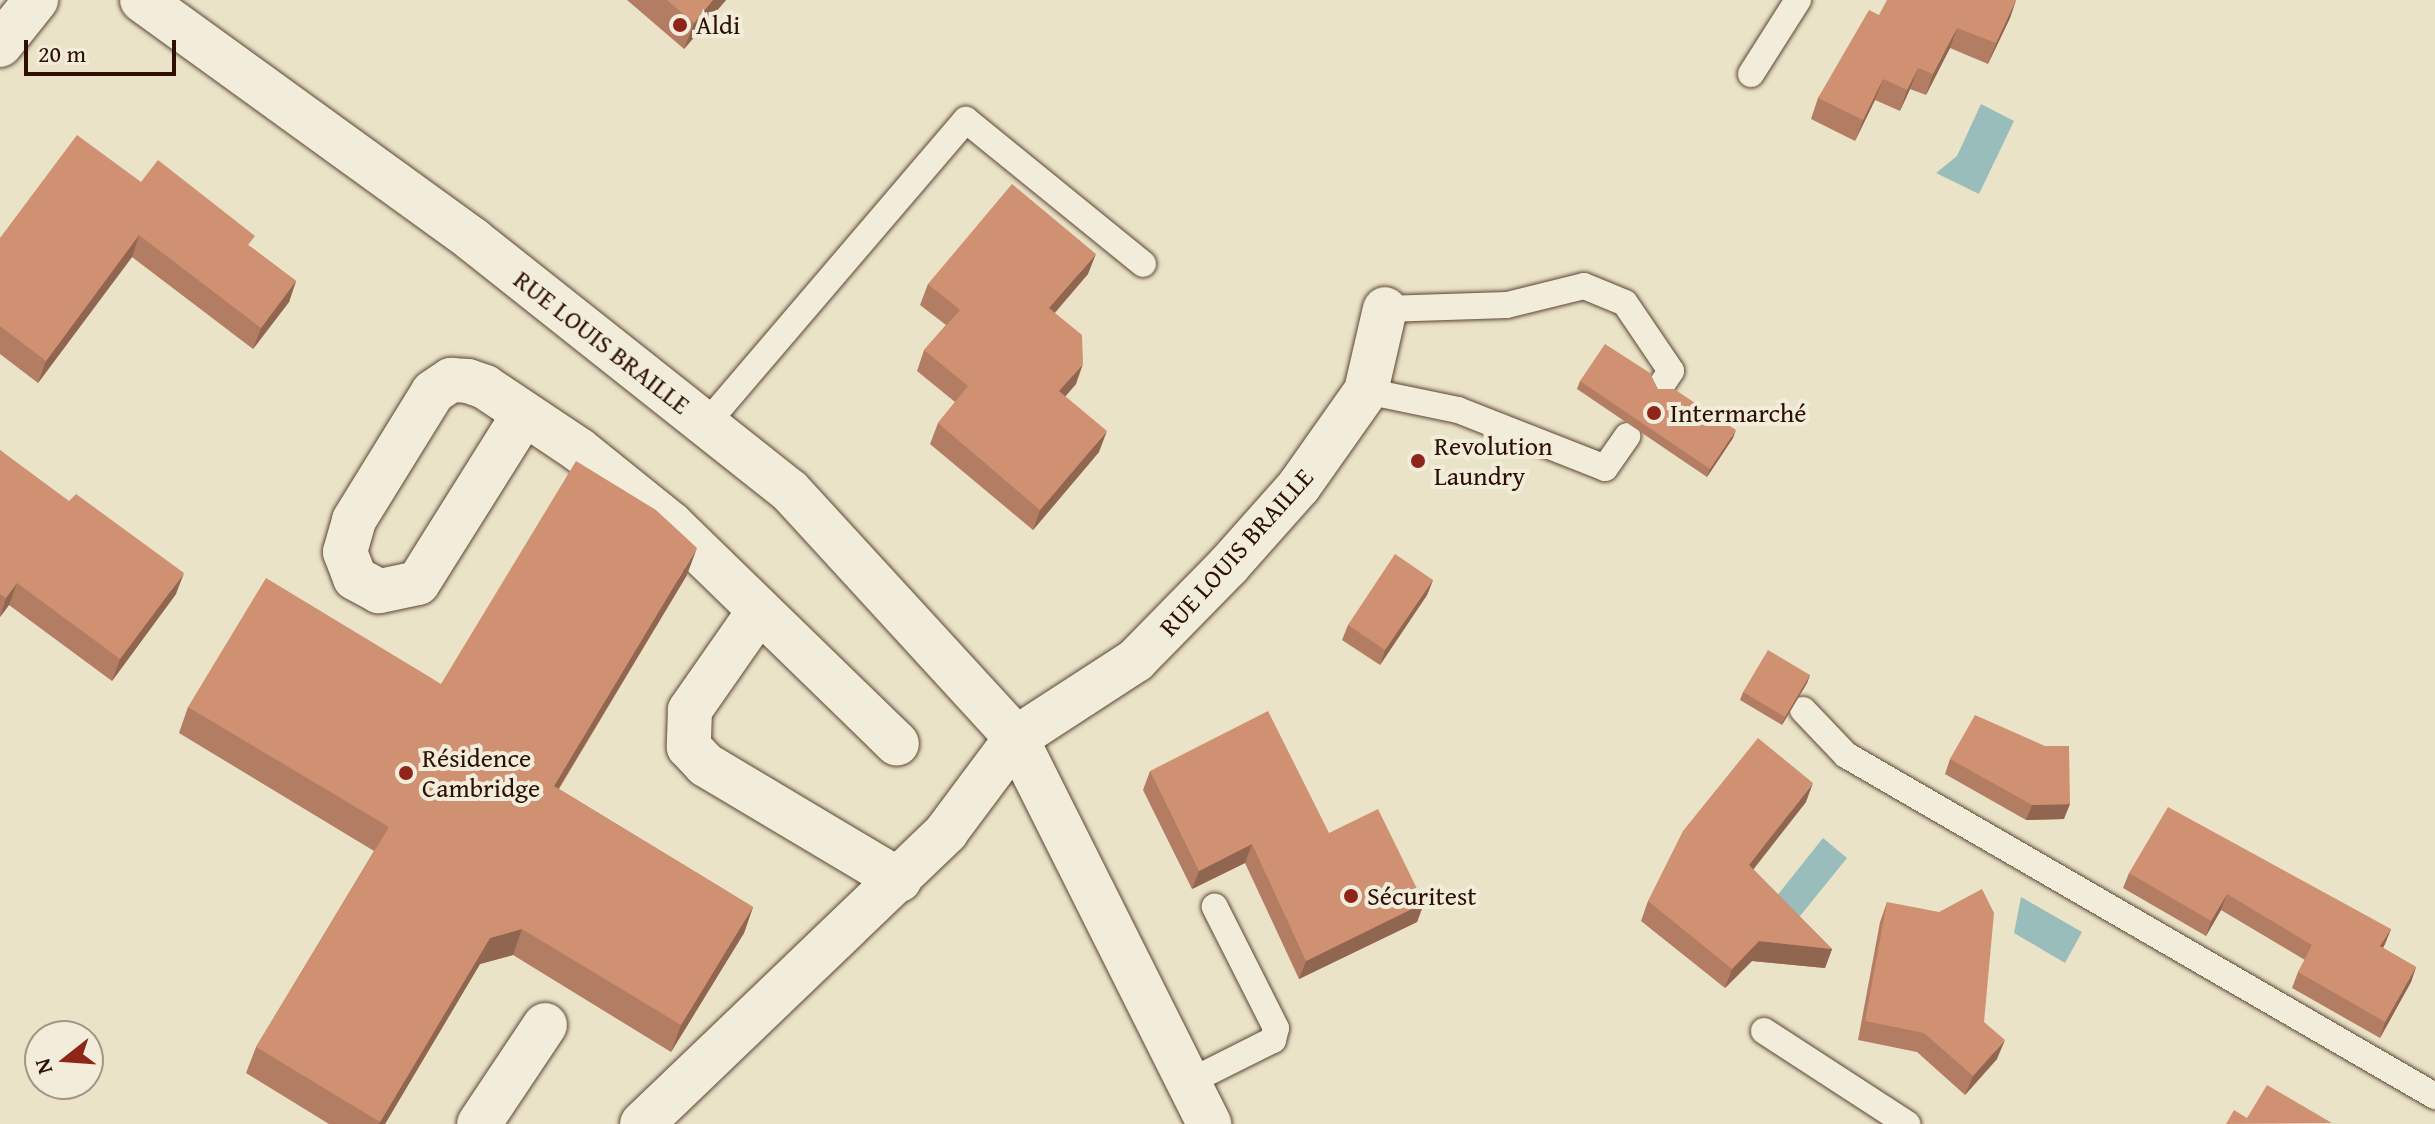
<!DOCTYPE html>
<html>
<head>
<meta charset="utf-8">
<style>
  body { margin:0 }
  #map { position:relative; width:2435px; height:1124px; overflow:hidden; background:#ebe3c8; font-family:"Gentium Book Plus",serif }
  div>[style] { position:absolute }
  .water>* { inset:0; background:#99bdba }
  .roads { filter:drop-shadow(0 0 2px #5d4534) drop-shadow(0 0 2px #5d4534) }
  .service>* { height:26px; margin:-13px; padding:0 13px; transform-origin:13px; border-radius:13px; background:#f2eddb }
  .minor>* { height:44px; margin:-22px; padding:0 22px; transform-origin:22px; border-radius:22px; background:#f2eddb }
  .wall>* { inset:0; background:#b27d62 }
  .shaded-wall>* { inset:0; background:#916650 }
  .building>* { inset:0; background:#cf9172 }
  .dots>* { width:22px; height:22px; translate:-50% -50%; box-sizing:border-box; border:4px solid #f2eddb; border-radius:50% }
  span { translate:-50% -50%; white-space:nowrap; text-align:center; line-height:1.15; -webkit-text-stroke:8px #f2eddb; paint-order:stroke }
  .poi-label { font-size:26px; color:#2e1002 }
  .left { translate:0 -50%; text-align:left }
  .street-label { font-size:26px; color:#2e1002 }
  .north { position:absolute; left:24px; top:1020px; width:80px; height:80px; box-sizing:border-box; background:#f2eddb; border:2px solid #a49584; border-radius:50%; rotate:253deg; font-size:22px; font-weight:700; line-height:32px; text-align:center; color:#2e1002 }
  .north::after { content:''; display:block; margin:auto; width:28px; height:36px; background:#8f2418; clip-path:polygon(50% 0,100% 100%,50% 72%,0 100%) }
  .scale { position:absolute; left:24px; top:40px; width:152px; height:36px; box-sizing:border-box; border:4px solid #2e1002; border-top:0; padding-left:10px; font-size:24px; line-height:28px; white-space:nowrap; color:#2e1002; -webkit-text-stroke:6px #f2eddb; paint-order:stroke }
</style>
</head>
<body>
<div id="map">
  <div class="water">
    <div style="clip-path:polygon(1981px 104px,2014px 121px,1979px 194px,1936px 173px,1957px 156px)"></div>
    <div style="clip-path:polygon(1823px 838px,1847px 858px,1800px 916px,1776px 897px)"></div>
    <div style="clip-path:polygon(2021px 897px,2082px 932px,2065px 963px,2014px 933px)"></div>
  </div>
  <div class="roads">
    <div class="service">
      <div style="left:1751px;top:74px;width:88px;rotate:-57.6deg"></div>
      <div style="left:1385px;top:309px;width:122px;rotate:-1.9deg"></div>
      <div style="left:1507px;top:305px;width:79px;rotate:-13.9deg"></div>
      <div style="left:1584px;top:286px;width:44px;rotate:22.5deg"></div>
      <div style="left:1625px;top:303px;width:82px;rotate:55.9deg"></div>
      <div style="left:1671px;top:371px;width:14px;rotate:124deg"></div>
      <div style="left:1366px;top:391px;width:94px;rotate:11.7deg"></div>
      <div style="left:1458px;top:410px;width:158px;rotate:21.5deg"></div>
      <div style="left:1605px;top:468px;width:39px;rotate:-55deg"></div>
      <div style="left:706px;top:424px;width:400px;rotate:-49.5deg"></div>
      <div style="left:966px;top:120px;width:228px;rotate:39.1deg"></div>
      <div style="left:1803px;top:710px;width:62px;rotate:46.3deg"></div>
      <div style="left:1846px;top:755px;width:681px;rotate:30.07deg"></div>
      <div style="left:1764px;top:1031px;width:171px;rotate:33deg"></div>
      <div style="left:1189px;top:1082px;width:94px;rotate:-26.6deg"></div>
      <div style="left:1273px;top:1040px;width:12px;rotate:-76deg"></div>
      <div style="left:1276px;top:1028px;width:136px;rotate:-116.8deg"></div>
    </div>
    <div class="minor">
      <div style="left:142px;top:0;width:409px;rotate:35.9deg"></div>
      <div style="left:473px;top:240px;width:404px;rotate:38.4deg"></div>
      <div style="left:790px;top:491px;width:335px;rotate:47.5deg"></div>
      <div style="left:1016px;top:738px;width:432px;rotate:63.4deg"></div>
      <div style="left:0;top:45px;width:58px;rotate:-51.3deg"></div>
      <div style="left:524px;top:414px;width:199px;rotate:122.1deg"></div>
      <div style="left:418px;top:583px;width:40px;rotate:168deg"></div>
      <div style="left:379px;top:591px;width:27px;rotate:-152deg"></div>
      <div style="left:355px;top:578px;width:28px;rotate:-111deg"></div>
      <div style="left:345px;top:552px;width:33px;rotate:-74deg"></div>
      <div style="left:354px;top:520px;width:150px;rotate:-58.3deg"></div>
      <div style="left:433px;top:392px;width:22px;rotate:-34deg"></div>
      <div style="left:451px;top:380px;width:17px;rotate:3deg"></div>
      <div style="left:468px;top:381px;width:18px;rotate:19deg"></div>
      <div style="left:485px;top:387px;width:113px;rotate:33.8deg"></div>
      <div style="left:579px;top:450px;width:118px;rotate:38.8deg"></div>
      <div style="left:671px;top:524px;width:315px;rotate:44.2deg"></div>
      <div style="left:759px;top:611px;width:121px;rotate:124.9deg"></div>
      <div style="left:690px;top:710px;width:37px;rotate:92deg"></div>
      <div style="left:689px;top:747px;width:25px;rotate:47deg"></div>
      <div style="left:706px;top:765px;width:225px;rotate:30.8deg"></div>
      <div style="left:479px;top:1124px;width:119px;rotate:-56.3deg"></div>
      <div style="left:642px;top:1124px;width:422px;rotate:-43.8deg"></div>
      <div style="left:946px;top:832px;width:117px;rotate:-53.3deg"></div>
      <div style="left:1016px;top:738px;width:143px;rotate:-33deg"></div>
      <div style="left:1136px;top:660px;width:132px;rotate:-45.6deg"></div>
      <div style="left:1228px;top:566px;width:107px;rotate:-48.4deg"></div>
      <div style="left:1299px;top:486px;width:116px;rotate:-54.8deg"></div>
      <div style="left:1366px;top:391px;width:84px;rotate:-77deg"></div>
    </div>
  </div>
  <div class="wall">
    <div style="clip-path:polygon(627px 0,726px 0,684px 49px)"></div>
    <div style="clip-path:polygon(2016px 0,2010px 18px,1988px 64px,1950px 48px,1926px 95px,1910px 89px,1900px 111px,1875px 100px,1855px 141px,1811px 119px,1818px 98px,1879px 15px)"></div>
    <div style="clip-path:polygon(141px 182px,251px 247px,296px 281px,289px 302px,253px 349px,132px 257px,38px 383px,0 354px,0 238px)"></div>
    <div style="clip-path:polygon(1088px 274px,1055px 313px,1076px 384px,1065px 396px,1099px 452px,1033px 530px,930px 444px,938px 423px,955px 402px,917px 371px,924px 350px,946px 325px,920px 305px,928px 284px)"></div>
    <div style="clip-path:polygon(1580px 381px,1658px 389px,1733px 438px,1707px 477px,1577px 389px)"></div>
    <div style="clip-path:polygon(0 450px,176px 594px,112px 681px,9px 605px,0 617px)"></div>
    <div style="clip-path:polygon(687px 575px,559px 789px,753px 907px,744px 933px,671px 1052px,513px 955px,480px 964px,385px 1124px,329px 1124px,246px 1073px,256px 1047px,374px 851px,179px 733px,188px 707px,441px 684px)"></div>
    <div style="clip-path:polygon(1433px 580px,1427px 595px,1380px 665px,1342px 640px,1348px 625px)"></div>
    <div style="clip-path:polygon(1810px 675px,1807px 683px,1782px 725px,1740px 700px,1743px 692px)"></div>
    <div style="clip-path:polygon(2045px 746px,2064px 819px,2026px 820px,1945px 774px,1950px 759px)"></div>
    <div style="clip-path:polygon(1150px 771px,1329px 833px,1424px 903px,1417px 922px,1299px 979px,1245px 863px,1192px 889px,1143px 790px)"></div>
    <div style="clip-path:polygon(1806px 802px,1753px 869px,1832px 949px,1825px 968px,1752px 961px,1725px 988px,1641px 921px,1648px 901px)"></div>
    <div style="clip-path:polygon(2129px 873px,2391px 929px,2383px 948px,2416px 967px,2411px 982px,2380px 1038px,2292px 988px,2298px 972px,2305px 960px,2221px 910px,2206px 936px,2123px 888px)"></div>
    <div style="clip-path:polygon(1887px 902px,1984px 1022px,1997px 1059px,1965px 1095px,1917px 1052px,1858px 1040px,1880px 922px)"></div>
  </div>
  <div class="shaded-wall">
    <div style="clip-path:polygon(713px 0,726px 0,684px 49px,694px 23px)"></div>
    <div style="clip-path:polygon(2016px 0,2010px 18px,1988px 64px,1996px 43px)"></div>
    <div style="clip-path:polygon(1957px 28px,1950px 48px,1926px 95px,1933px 74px)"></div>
    <div style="clip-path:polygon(1918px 68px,1910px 89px,1900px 111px,1907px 90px)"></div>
    <div style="clip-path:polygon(1883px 79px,1875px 100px,1855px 141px,1863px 120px)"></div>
    <div style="clip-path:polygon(139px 235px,132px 257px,38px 383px,46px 361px)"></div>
    <div style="clip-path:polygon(1096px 254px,1088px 274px,1041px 328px,1049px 308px)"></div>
    <div style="clip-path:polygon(296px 281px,289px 302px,253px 349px,261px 328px)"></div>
    <div style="clip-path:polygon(1083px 364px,1076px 384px,1052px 412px,1059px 391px)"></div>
    <div style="clip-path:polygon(1736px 430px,1733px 438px,1707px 477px,1710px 469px)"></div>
    <div style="clip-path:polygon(1107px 431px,1099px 452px,1033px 530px,1040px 510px)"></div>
    <div style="clip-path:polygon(697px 548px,687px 575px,544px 812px,554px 786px)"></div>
    <div style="clip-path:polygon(184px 573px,176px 594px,112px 681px,120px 659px)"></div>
    <div style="clip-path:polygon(1433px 580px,1427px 595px,1380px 665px,1385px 650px)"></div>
    <div style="clip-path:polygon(17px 583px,9px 605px,0 617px,6px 598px)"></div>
    <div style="clip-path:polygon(1810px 675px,1807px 683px,1782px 725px,1785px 717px)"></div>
    <div style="clip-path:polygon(1813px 783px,1806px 802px,1742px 884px,1749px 865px)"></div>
    <div style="clip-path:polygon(2070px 804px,2064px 819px,2026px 820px,2032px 805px)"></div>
    <div style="clip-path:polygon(1252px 844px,1245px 863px,1192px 889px,1199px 871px)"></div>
    <div style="clip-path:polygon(2227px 894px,2221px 910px,2206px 936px,2211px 921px)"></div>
    <div style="clip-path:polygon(1424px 903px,1417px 922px,1299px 979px,1306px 961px)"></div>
    <div style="clip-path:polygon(753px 907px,744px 933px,671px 1052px,681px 1025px)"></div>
    <div style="clip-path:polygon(522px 929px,513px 955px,480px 964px,385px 1124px,379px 1124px,490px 938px)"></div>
    <div style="clip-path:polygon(2391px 929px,2385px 944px,2375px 962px,2380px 946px)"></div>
    <div style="clip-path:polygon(1759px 941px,1832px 949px,1825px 968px,1752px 961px,1725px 988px,1732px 969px)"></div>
    <div style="clip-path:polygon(2416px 967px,2411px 982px,2380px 1038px,2385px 1022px)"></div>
    <div style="clip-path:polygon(2005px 1040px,1997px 1059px,1965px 1095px,1973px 1076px)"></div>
  </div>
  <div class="building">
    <div style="clip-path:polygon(667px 0,713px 0,694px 23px)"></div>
    <div style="clip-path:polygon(1887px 0,2016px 0,1996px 43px,1957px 28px,1933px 74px,1918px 68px,1907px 90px,1883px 79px,1863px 120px,1818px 98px,1869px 10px,1879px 15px)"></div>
    <div style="clip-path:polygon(77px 135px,141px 182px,158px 160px,255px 236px,248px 245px,296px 281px,261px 328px,139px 235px,46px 361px,0 326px,0 238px)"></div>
    <div style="clip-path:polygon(1012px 184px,1096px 254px,1049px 308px,1082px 335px,1083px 364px,1059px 391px,1107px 431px,1040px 510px,938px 423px,968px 386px,924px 350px,960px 310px,928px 284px)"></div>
    <div style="clip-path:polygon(1605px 344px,1650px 373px,1658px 389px,1674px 389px,1736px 430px,1710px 469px,1580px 381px)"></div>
    <div style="clip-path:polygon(0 450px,69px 501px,76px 494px,184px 573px,120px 659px,17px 583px,6px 598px,0 594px)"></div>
    <div style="clip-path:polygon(576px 461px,656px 510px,697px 548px,554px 786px,753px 907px,681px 1025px,522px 929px,490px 938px,380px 1122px,256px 1047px,389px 827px,188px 707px,266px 578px,441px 684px)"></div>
    <div style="clip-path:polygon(1395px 554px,1433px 580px,1385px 650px,1348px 625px)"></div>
    <div style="clip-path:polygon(1768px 650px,1810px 675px,1785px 717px,1743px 692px)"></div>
    <div style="clip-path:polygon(1268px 711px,1329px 833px,1378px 809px,1424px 903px,1306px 961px,1252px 844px,1199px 871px,1150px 771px)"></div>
    <div style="clip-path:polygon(1975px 715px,2045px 746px,2069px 746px,2070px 804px,2032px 805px,1950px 759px)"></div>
    <div style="clip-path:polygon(1758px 738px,1813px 783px,1749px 865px,1832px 949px,1759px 941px,1732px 969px,1648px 901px,1683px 831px)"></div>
    <div style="clip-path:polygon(2168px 807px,2391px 929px,2380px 946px,2416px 967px,2385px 1022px,2298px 972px,2312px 945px,2227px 894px,2211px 921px,2129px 873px)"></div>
    <div style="clip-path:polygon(1982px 889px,1994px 913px,1984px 1022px,2005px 1040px,1973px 1076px,1924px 1033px,1865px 1021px,1887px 902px,1939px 912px)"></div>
    <div style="clip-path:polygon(2267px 1085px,2332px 1123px,2226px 1124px,2234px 1110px,2247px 1118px)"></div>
  </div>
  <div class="dots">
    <div style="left:680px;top:25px;background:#8f2418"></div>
    <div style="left:1654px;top:413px;background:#8f2418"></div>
    <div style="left:1418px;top:461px;background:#8f2418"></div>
    <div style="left:406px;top:773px;background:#8f2418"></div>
    <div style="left:1351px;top:896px;background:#8f2418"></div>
  </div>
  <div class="poi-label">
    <span class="left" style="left:696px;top:25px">Aldi</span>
    <span class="left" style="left:1670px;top:413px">Intermarché</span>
    <span class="left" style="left:1434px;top:461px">Revolution<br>Laundry</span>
    <span class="left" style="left:422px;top:773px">Résidence<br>Cambridge</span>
    <span class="left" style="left:1367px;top:896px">Sécuritest</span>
  </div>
  <div class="street-label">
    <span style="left:602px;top:342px;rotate:38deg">RUE LOUIS BRAILLE</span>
    <span style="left:1236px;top:552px;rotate:-48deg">RUE LOUIS BRAILLE</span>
  </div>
  <div class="north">N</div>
  <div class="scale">20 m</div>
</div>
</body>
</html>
